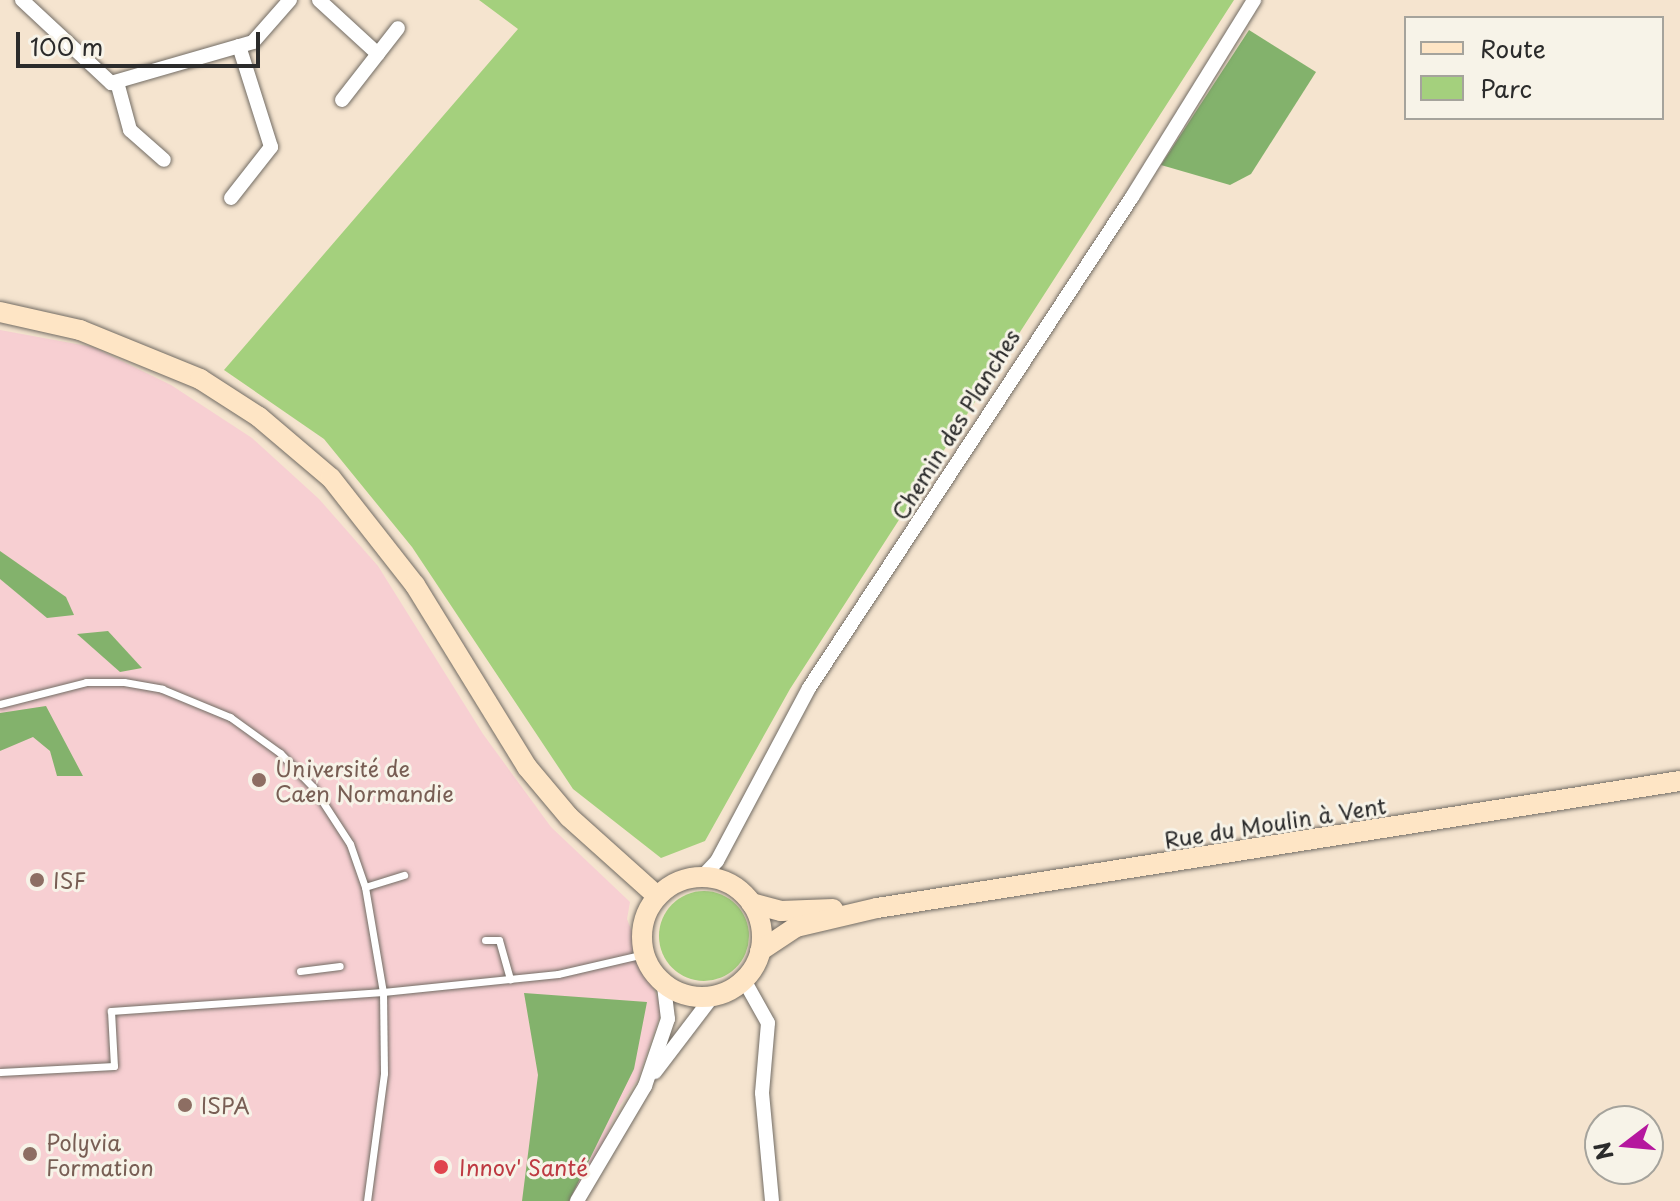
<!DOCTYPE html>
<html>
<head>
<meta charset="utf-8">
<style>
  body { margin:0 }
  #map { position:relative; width:1680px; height:1201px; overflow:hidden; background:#f5e4cf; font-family:"Playpen Sans",sans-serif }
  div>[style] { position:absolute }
  .built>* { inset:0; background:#f7cfd2 }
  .green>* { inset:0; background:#a4d07d }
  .round { border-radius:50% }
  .forest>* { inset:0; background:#83b26c }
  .roads { filter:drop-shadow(0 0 2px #726c64) drop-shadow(0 0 2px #726c64) }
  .service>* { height:7px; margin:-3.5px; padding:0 3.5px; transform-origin:3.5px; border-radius:3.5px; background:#fff }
  .minor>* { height:14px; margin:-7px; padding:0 7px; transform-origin:7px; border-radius:7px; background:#fff }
  .secondary>* { height:20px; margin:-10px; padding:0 10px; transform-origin:10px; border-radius:10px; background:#fee5c5 }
  .secondary>.ring { margin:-10px; padding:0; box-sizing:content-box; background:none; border:20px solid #fee5c5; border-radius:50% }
  .dots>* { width:22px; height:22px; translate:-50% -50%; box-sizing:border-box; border:4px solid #f7f3e8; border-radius:50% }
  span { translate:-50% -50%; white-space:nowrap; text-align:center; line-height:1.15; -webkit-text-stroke:6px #f7f3e8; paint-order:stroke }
  .street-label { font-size:22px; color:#2b2b2b }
  .education-label { font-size:22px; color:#785e54 }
  .left { translate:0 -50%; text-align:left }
  .health-label { font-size:22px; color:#be3a42 }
  .legend { position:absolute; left:1404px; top:16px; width:260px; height:104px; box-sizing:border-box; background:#f7f3e8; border:2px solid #a5a39c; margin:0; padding:10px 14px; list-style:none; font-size:24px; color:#2b2b2b }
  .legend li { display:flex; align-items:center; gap:16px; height:40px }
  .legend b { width:40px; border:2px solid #a5a39c }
  .north { position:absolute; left:1584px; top:1105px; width:80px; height:80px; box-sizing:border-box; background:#f7f3e8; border:2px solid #a5a39c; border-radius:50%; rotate:254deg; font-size:22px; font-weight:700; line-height:32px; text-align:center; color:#2b2b2b }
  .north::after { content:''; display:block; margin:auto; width:28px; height:36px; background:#b5179e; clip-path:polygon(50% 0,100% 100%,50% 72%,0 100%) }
  .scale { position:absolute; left:16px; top:32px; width:244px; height:36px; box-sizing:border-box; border:4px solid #2b2b2b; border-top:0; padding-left:10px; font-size:24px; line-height:28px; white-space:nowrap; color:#2b2b2b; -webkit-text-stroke:6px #f7f3e8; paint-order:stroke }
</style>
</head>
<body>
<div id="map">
  <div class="built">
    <div style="clip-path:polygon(0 330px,93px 347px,171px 385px,252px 438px,319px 499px,378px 566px,483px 734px,551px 827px,630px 902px,627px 919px,662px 1010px,638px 1079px,619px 1107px,577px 1201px,0 1201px)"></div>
  </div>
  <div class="green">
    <div style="clip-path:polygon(479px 0,1234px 0,790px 689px,705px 841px,661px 858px,573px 789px,412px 547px,324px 439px,224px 370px,518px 29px)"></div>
    <div class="round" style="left:659px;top:891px;width:90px;height:90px"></div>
  </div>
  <div class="forest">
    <div style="clip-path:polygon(1249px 30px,1316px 72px,1251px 174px,1230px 185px,1161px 165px)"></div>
    <div style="clip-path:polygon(0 551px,66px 597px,74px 615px,47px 618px,0 579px)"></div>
    <div style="clip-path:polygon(108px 631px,142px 668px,120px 672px,77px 634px)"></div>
    <div style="clip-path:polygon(46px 706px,83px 776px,57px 776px,50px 751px,33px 737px,0 751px,0 713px)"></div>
    <div style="clip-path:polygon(524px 993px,647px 1002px,634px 1069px,569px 1201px,522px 1201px,538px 1075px)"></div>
  </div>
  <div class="roads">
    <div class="service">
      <div style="left:0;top:704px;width:89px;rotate:-14.3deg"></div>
      <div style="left:86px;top:682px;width:38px"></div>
      <div style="left:124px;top:682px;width:39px;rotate:10deg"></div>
      <div style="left:162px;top:689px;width:74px;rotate:22.4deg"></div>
      <div style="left:230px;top:717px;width:62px;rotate:35.8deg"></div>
      <div style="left:280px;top:753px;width:47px;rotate:45.9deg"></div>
      <div style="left:313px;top:787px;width:68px;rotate:57deg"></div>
      <div style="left:350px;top:844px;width:46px;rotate:70.8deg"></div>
      <div style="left:365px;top:887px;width:107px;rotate:80.3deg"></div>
      <div style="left:383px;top:992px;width:273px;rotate:176deg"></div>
      <div style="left:111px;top:1011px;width:55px;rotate:86.9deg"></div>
      <div style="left:114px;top:1066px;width:114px;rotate:177deg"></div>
      <div style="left:365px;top:887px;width:41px;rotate:-17.1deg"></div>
      <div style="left:485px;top:940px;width:14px"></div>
      <div style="left:499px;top:940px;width:41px;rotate:74.2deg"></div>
      <div style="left:300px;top:971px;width:40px;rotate:-7.1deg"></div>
      <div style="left:367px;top:1201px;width:129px;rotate:-82.4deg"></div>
      <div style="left:384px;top:1073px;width:81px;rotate:-90.7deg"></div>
      <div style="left:383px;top:992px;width:176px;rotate:-5.9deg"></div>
      <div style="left:558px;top:974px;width:88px;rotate:-13.1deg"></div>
    </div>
    <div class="minor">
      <div style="left:22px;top:0;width:122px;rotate:43deg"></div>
      <div style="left:111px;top:83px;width:148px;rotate:-16.1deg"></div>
      <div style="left:253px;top:42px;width:56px;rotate:-48.6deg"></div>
      <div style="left:319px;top:0;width:80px;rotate:42.5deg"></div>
      <div style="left:117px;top:82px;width:50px;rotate:74.8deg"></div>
      <div style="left:130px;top:130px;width:45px;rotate:41.4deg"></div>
      <div style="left:342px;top:100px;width:91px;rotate:-52.1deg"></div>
      <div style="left:231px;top:198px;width:65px;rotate:-51.9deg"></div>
      <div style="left:271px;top:147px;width:106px;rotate:-107.6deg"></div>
      <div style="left:702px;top:877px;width:22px;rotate:-47deg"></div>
      <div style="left:717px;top:861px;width:196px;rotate:-62deg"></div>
      <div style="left:809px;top:688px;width:588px;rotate:-56.66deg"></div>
      <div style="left:1132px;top:197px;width:232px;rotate:-58.2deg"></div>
      <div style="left:744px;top:980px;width:49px;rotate:60.8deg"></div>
      <div style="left:768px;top:1023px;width:70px;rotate:94.9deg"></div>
      <div style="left:762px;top:1093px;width:108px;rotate:84.7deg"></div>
      <div style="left:655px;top:1072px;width:96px;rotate:-52.7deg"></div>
      <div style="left:577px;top:1201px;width:134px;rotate:-59.4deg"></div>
      <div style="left:645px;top:1086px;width:71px;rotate:-71.1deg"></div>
      <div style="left:668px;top:1019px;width:35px;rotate:-97deg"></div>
    </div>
    <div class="secondary">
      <div style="left:0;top:312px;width:82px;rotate:12.7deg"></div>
      <div style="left:80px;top:330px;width:130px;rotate:22.2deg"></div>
      <div style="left:200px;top:379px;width:70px;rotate:32.8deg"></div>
      <div style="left:259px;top:417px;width:94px;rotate:40.3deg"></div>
      <div style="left:331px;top:478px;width:136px;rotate:51.9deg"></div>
      <div style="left:415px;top:585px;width:214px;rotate:58.4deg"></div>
      <div style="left:527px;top:767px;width:65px;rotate:50deg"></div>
      <div style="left:569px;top:817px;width:118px;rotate:41.9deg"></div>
      <div class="ring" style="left:642px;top:877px;width:100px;height:100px"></div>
      <div style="left:751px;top:903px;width:31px;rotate:15deg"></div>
      <div style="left:781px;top:911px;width:52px;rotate:-2.2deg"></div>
      <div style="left:760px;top:951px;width:43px;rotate:-33.7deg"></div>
      <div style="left:796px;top:927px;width:83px;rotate:-13.2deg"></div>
      <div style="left:877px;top:908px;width:813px;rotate:-8.99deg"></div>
    </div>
  </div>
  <div class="dots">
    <div style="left:259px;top:780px;background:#8d6e63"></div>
    <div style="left:37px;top:880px;background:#8d6e63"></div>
    <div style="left:185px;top:1105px;background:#8d6e63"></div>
    <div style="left:30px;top:1154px;background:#8d6e63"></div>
    <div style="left:441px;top:1167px;background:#e0444e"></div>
  </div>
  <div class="street-label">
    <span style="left:955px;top:424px;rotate:-58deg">Chemin des Planches</span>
    <span style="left:1275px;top:822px;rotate:-9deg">Rue du Moulin à Vent</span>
  </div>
  <div class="education-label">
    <span class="left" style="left:275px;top:780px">Université de<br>Caen Normandie</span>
    <span class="left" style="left:53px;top:880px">ISF</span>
    <span class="left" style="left:201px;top:1105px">ISPA</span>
    <span class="left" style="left:46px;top:1154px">Polyvia<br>Formation</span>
  </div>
  <div class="health-label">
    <span class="left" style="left:459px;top:1167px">Innov' Santé</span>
  </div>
  <ul class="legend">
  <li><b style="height:10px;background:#fee5c5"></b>Route</li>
  <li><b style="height:22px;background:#a4d07d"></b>Parc</li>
  </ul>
  <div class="north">N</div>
  <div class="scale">100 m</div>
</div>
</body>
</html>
